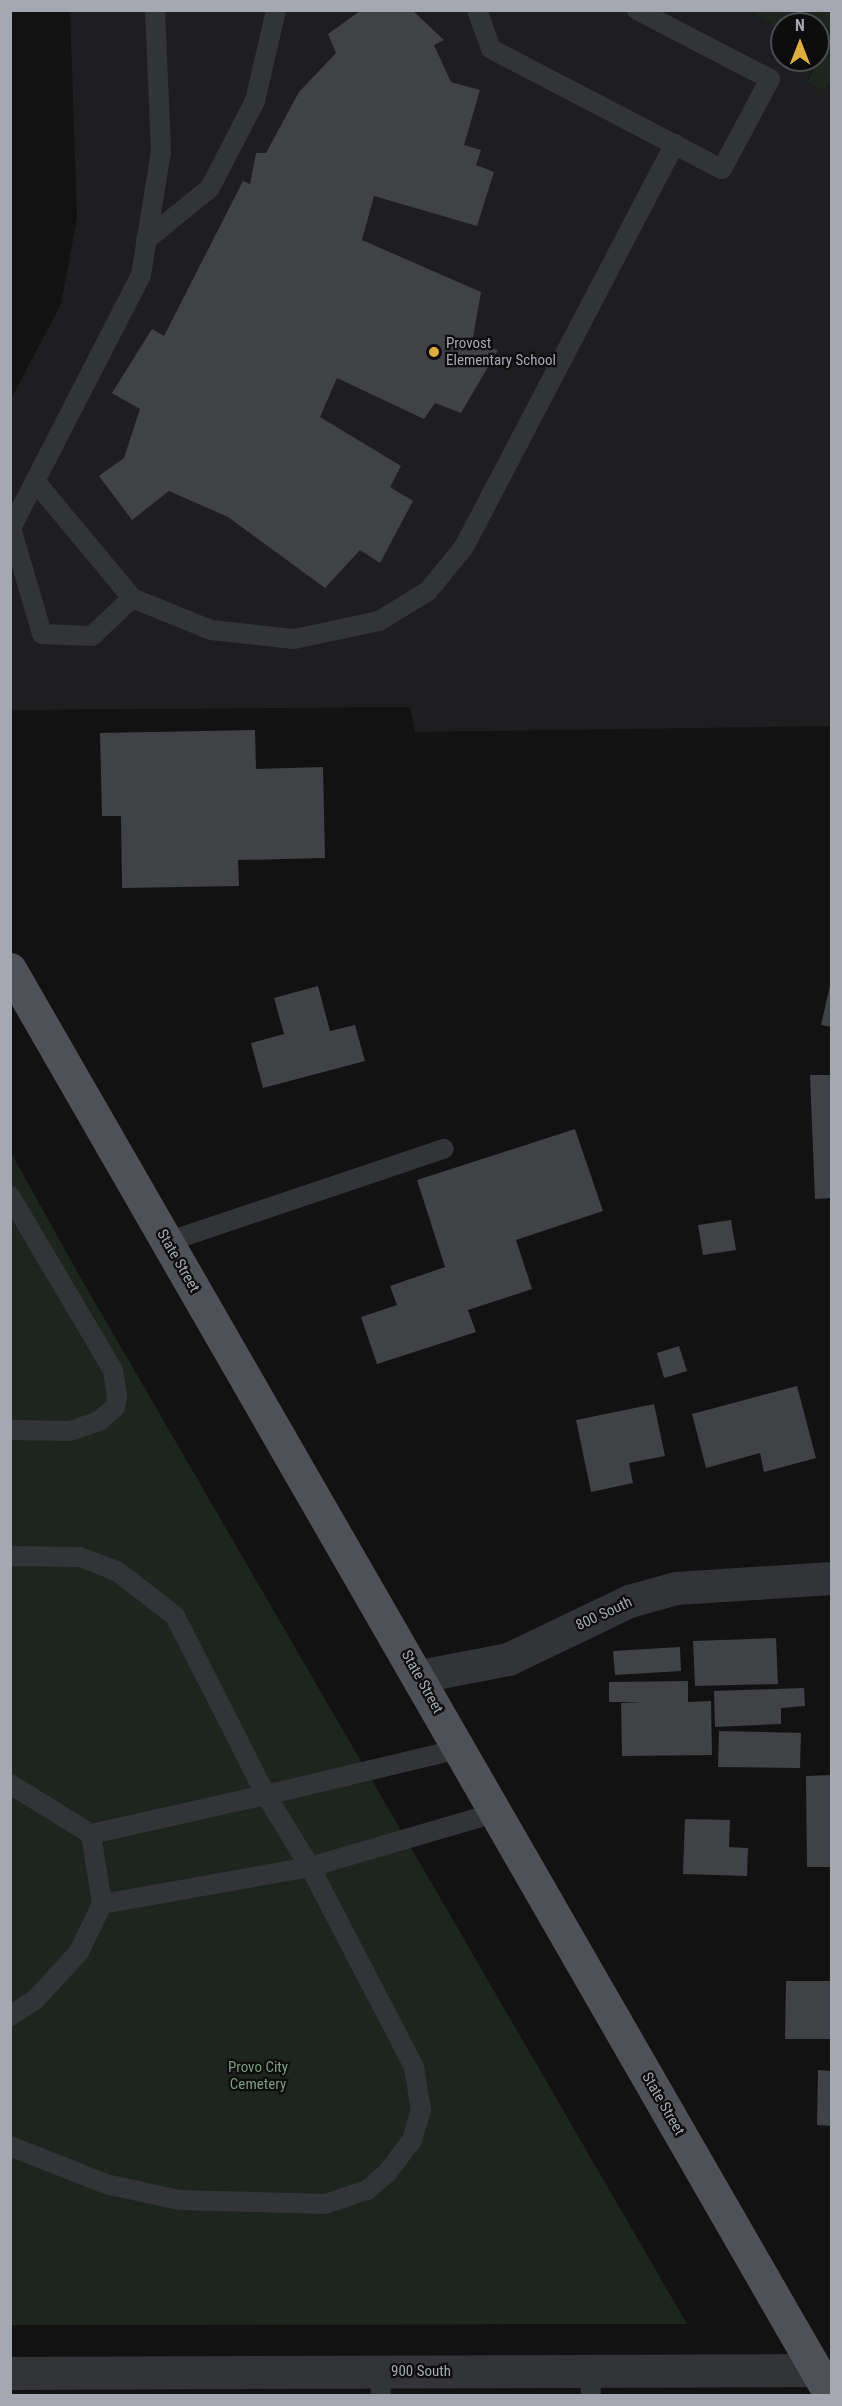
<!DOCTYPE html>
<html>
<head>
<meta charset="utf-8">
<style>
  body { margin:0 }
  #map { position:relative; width:842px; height:2406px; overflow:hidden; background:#121213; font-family:"Roboto Condensed",sans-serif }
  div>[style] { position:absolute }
  .built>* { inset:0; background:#1e1e20 }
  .green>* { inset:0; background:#1e251f }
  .building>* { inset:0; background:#414246 }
  .service>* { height:20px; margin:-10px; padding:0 10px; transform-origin:10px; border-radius:10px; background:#333438 }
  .minor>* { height:33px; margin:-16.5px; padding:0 16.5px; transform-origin:16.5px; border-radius:16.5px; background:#333438 }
  .tertiary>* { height:33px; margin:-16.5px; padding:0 16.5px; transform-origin:16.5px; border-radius:16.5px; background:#333438 }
  .primary>* { height:33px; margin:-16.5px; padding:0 16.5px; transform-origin:16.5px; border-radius:16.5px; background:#4f5156 }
  .dots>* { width:16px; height:16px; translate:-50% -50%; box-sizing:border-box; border:3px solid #0d0d0e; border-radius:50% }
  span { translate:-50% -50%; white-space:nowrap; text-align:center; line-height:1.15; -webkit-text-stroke:4.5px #0d0d0e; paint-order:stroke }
  .poi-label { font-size:15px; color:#a5a8b2 }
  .left { translate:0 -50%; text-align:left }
  .street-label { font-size:15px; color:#a5a8b2 }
  .park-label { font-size:15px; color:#7d9c80 }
  .frame { position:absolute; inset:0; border:12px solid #a5a8b2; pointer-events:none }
  .north { position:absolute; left:770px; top:12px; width:60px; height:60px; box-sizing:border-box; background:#0d0d0e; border:2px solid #4a4b50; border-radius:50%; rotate:0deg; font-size:16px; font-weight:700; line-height:24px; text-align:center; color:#a5a8b2 }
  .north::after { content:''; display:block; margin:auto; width:21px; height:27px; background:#dfae3e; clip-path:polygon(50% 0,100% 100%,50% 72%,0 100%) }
</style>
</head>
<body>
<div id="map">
  <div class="built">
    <div style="clip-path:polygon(70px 11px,749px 11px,782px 29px,782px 60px,816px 60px,807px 82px,824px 90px,831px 83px,831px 726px,415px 732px,410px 707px,11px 710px,10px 401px,61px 304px,77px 218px)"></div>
  </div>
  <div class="green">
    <div style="clip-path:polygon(749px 11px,831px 11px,831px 83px,824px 90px,807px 82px,818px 60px,818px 24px,782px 24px,782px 29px)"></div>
    <div style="clip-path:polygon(10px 1151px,78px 1273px,687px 2324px,11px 2325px)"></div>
  </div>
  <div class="building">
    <div style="clip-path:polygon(412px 10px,444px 40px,434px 45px,451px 82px,480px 90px,464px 145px,481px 150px,476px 165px,494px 172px,477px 226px,374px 196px,362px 240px,481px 292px,472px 343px,498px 350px,461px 413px,435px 403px,424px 419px,337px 378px,320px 417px,401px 466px,390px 487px,413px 501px,380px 563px,360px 550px,325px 588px,228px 517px,169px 491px,132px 520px,99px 476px,124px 458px,140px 409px,112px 393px,152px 329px,164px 336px,243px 181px,250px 184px,256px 153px,266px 153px,299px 92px,336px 53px,328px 34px,360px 11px)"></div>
    <div style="clip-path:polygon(255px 730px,256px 769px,323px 767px,325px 858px,238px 860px,239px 886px,122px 888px,121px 816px,102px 816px,100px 733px)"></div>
    <div style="clip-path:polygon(831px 981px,832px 981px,832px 1027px,821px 1025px)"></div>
    <div style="clip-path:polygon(318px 986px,330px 1031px,355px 1025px,365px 1061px,263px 1088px,251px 1043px,284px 1034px,274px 998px)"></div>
    <div style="clip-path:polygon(810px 1075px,832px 1075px,832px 1198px,815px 1199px)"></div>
    <div style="clip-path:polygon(575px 1129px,603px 1211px,516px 1240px,532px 1289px,468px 1310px,476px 1332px,377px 1364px,361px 1317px,397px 1305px,390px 1286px,445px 1267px,417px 1180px)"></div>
    <div style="clip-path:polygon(731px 1220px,736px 1250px,703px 1255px,698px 1225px)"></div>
    <div style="clip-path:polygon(679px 1346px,687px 1371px,664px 1378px,657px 1353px)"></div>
    <div style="clip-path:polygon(797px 1386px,816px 1458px,764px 1472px,760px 1453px,706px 1468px,692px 1414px)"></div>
    <div style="clip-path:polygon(654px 1404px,665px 1456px,629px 1463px,633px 1483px,591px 1492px,576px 1420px)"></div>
    <div style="clip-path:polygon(776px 1638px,778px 1684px,695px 1686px,693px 1641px)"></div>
    <div style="clip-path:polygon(680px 1647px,681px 1671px,615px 1675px,613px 1651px)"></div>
    <div style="clip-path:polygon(688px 1681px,688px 1702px,711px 1701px,712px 1755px,622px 1756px,621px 1703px,644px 1702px,609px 1702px,609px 1682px)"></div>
    <div style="clip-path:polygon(804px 1688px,805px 1706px,781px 1708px,781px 1724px,715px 1727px,714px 1691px)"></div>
    <div style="clip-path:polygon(719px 1731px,801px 1733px,800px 1768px,718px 1767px)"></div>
    <div style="clip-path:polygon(832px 1775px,832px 1867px,807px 1867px,806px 1776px)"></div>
    <div style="clip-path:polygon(685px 1819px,730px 1820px,729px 1847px,748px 1848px,747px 1876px,683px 1874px)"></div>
    <div style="clip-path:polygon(786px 1981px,832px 1981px,832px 2039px,785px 2039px)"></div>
    <div style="clip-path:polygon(818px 2070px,832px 2071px,832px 2126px,817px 2125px)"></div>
  </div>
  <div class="service">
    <div style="left:477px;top:10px;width:41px;rotate:70.3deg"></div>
    <div style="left:491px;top:49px;width:260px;rotate:27.5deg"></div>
    <div style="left:722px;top:169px;width:102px;rotate:-61.9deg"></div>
    <div style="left:770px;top:79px;width:150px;rotate:-152.6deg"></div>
    <div style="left:146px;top:240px;width:82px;rotate:-39.1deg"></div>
    <div style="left:210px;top:188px;width:98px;rotate:-62.7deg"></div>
    <div style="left:255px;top:101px;width:93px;rotate:-77deg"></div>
    <div style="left:35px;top:481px;width:152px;rotate:50.3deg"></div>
    <div style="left:132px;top:598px;width:85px;rotate:22.1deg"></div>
    <div style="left:211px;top:630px;width:83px;rotate:6.2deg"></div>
    <div style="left:294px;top:639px;width:87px;rotate:-12deg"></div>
    <div style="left:379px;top:621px;width:57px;rotate:-31.5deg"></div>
    <div style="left:428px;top:591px;width:57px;rotate:-50.7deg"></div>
    <div style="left:464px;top:547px;width:455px;rotate:-62.4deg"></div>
    <div style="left:132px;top:598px;width:55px;rotate:136.5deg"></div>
    <div style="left:92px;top:636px;width:50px;rotate:-177.7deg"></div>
    <div style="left:42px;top:634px;width:110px;rotate:-106.3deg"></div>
    <div style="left:11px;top:528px;width:284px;rotate:-62.8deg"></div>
    <div style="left:141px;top:275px;width:125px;rotate:-80.8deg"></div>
    <div style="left:161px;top:152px;width:142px;rotate:-92.4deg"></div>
    <div style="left:10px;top:1196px;width:202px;rotate:59.4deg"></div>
    <div style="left:113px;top:1370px;width:25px;rotate:81deg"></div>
    <div style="left:117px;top:1395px;width:12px;rotate:99deg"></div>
    <div style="left:115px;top:1407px;width:21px;rotate:139deg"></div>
    <div style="left:99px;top:1421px;width:31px;rotate:161deg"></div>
    <div style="left:70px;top:1431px;width:60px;rotate:-179deg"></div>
    <div style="left:167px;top:1242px;width:292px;rotate:-18.6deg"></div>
    <div style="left:10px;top:1556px;width:70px;rotate:0.8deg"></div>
    <div style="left:80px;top:1557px;width:40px;rotate:21deg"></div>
    <div style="left:117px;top:1571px;width:73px;rotate:37.8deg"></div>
    <div style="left:175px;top:1616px;width:201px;rotate:63.1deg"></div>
    <div style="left:266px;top:1795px;width:198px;rotate:-13.4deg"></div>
    <div style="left:10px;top:1784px;width:95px;rotate:31.7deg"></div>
    <div style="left:91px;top:1834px;width:179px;rotate:-12.6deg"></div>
    <div style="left:266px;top:1795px;width:84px;rotate:58.6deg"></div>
    <div style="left:310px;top:1867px;width:225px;rotate:62.5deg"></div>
    <div style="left:414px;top:2067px;width:44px;rotate:80.8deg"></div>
    <div style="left:421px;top:2110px;width:31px;rotate:107deg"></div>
    <div style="left:412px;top:2140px;width:40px;rotate:127deg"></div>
    <div style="left:388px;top:2172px;width:28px;rotate:139deg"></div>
    <div style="left:367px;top:2190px;width:44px;rotate:161.6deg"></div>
    <div style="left:325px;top:2204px;width:146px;rotate:-178.4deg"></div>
    <div style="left:179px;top:2200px;width:75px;rotate:-167.6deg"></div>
    <div style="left:106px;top:2184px;width:103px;rotate:-158.4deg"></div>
    <div style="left:102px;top:1904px;width:211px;rotate:-10.1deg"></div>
    <div style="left:310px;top:1867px;width:193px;rotate:-16.3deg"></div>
    <div style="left:10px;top:2016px;width:30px;rotate:-33deg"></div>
    <div style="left:35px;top:2000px;width:65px;rotate:-47.5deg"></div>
    <div style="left:79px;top:1952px;width:53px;rotate:-64.4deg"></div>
    <div style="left:102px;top:1904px;width:71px;rotate:-98.9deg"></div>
    <div style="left:590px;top:2371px;width:25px;rotate:88deg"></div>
    <div style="left:380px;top:2372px;width:24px;rotate:88deg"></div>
  </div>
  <div class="minor">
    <div style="left:420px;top:1676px;width:90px;rotate:-10.9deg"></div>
    <div style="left:508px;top:1659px;width:134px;rotate:-25.6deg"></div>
    <div style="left:629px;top:1601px;width:49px;rotate:-15.5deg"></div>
    <div style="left:676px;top:1588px;width:156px;rotate:-3.7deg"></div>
  </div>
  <div class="tertiary">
    <div style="left:10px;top:2373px;width:806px;rotate:-0.21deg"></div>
  </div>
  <div class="primary">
    <div style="left:10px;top:969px;width:1646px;rotate:60.09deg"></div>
  </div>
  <div class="dots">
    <div style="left:434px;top:352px;background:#dfae3e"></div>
  </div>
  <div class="poi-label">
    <span class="left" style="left:446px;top:352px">Provost<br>Elementary School</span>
  </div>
  <div class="street-label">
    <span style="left:178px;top:1261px;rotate:60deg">State Street</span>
    <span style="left:604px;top:1614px;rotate:-25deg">800 South</span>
    <span style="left:422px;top:1682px;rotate:61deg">State Street</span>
    <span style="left:663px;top:2104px;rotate:60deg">State Street</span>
    <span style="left:421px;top:2372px">900 South</span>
  </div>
  <div class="park-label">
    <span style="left:258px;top:2076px">Provo City<br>Cemetery</span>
  </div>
  <div class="frame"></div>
  <div class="north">N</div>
</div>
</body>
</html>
